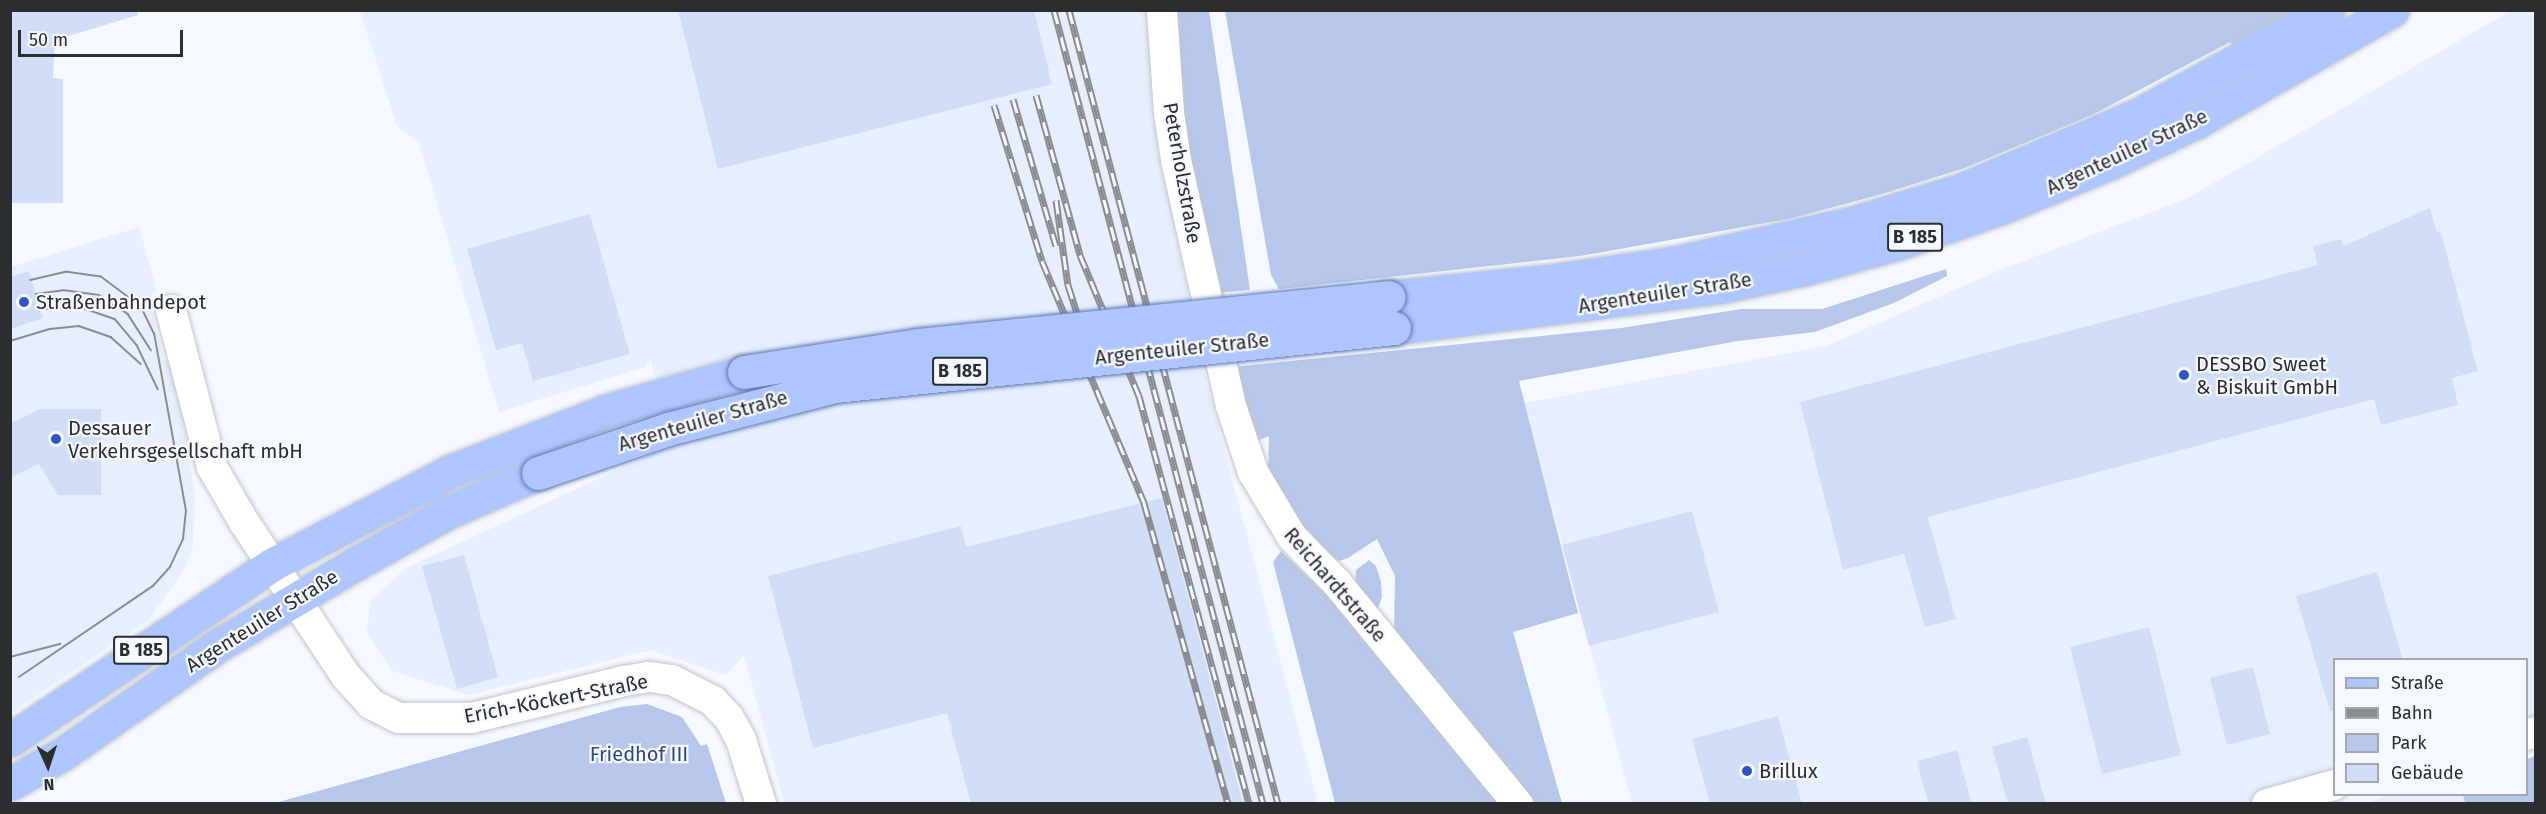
<!DOCTYPE html>
<html>
<head>
<meta charset="utf-8">
<style>
  body { margin:0 }
  #map { position:relative; width:2546px; height:814px; overflow:hidden; background:#f5f8fe; font-family:"Fira Sans",sans-serif }
  div>[style] { position:absolute }
  .built>* { inset:0; background:#e7eefd }
  .green>* { inset:0; background:#b7c7eb }
  .building>* { inset:0; background:#d2ddf7 }
  .roads { filter:drop-shadow(0 0 2px #c2c5cd) drop-shadow(0 0 2px #c2c5cd) }
  .minor>* { height:30px; margin:-15px; padding:0 15px; transform-origin:15px; border-radius:15px; background:#fff }
  .major>* { height:33px; margin:-16.5px; padding:0 16.5px; transform-origin:16.5px; border-radius:16.5px; background:#afc5fd }
  .tram>* { height:1.5px; margin:-0.75px; padding:0 0.75px; transform-origin:0.75px; border-radius:0.75px; background:#8b8d91 }
  .rail>* { height:7px; margin-top:-3.5px; transform-origin:0; background:repeating-linear-gradient(90deg,#f5f8fe 0 14px,#8b8d91 0 28px); box-sizing:border-box; border-block:2px solid #8b8d91 }
  .bridges { filter:drop-shadow(0 0 2px #5e77b4) drop-shadow(0 0 2px #5e77b4) }
  .major-bridge>* { height:33px; margin:-16.5px; padding:0 16.5px; transform-origin:16.5px; border-radius:16.5px; background:#afc5fd }
  .dots>* { width:16px; height:16px; translate:-50% -50%; box-sizing:border-box; border:3px solid #f5f8fe; border-radius:50% }
  span { translate:-50% -50%; white-space:nowrap; text-align:center; line-height:1.15; -webkit-text-stroke:4.5px #f5f8fe; paint-order:stroke }
  .shield-label span { padding:2px 4px; background:#f5f8fe; border:2px solid; border-radius:4px; -webkit-text-stroke-width:0 }
  .shield-label { font-size:18px; color:#2b2d2f; font-weight:700 }
  .street-label { font-size:20px; color:#2b2d2f }
  .poi-label { font-size:20px; color:#2b2d2f }
  .left { translate:0 -50%; text-align:left }
  .park-label { font-size:20px; color:#31457a }
  .frame { position:absolute; inset:0; border:12px solid #2b2d2f; pointer-events:none }
  .legend { position:absolute; left:2333px; top:658px; width:195px; height:138px; box-sizing:border-box; background:#f5f8fe; border:2px solid #a4a7ab; margin:0; padding:8px 10px; list-style:none; font-size:18px; color:#2b2d2f }
  .legend li { display:flex; align-items:center; gap:12px; height:30px }
  .legend b { width:30px; border:2px solid #a4a7ab }
  .north { position:absolute; left:18px; top:736px; width:60px; height:60px; -webkit-text-stroke:4px #f5f8fe; paint-order:stroke; rotate:177deg; font-size:16px; font-weight:700; line-height:24px; text-align:center; color:#2b2d2f }
  .north::after { content:''; display:block; margin:auto; width:21px; height:27px; background:#2b2d2f; clip-path:polygon(50% 0,100% 100%,50% 72%,0 100%) }
  .scale { position:absolute; left:18px; top:30px; width:165px; height:27px; box-sizing:border-box; border:3px solid #2b2d2f; border-top:0; padding-left:8px; font-size:18px; line-height:21px; white-space:nowrap; color:#2b2d2f; -webkit-text-stroke:4px #f5f8fe; paint-order:stroke }
</style>
</head>
<body>
<div id="map">
  <div class="built">
    <div style="clip-path:polygon(360px 11px,1147px 11px,1157px 141px,1203px 369px,1318px 803px,784px 803px,744px 655px,726px 675px,650px 650px,469px 695px,392px 671px,367px 633px,370px 602px,406px 568px,675px 443px,650px 358px,646px 367px,499px 412px,419px 143px,397px 126px)"></div>
    <div style="clip-path:polygon(2510px 11px,2535px 11px,2535px 717px,2527px 719px,2526px 660px,2334px 660px,2334px 772px,2306px 803px,1632px 803px,1524px 403px,1826px 346px,2000px 270px,2186px 199px)"></div>
    <div style="clip-path:polygon(139px 227px,157px 291px,149px 299px,164px 359px,174px 371px,187px 441px,195px 497px,193px 546px,185px 568px,149px 620px,11px 713px,11px 267px)"></div>
    <div style="clip-path:polygon(2395px 794px,2463px 795px,2465px 803px,2361px 804px)"></div>
  </div>
  <div class="green">
    <div style="clip-path:polygon(1172px 11px,1209px 11px,1250px 290px,1216px 293px,1185px 151px)"></div>
    <div style="clip-path:polygon(1225px 11px,2294px 11px,2233px 46px,2230px 42px,2094px 114px,1965px 168px,1882px 194px,1789px 219px,1580px 256px,1279px 289px,1271px 275px)"></div>
    <div style="clip-path:polygon(1946px 269px,1947px 276px,1894px 303px,1815px 332px,1738px 341px,1519px 381px,1578px 613px,1513px 632px,1562px 803px,1531px 803px,1394px 633px,1395px 576px,1377px 539px,1348px 558px,1339px 561px,1329px 555px,1502px 803px,1335px 803px,1273px 562px,1281px 551px,1329px 597px,1305px 533px,1268px 476px,1269px 436px,1253px 443px,1231px 367px,1621px 328px,1741px 309px,1822px 309px)"></div>
    <div style="clip-path:polygon(1369px 560px,1376px 566px,1381px 582px,1382px 597px,1377px 611px,1355px 585px,1356px 570px)"></div>
    <div style="clip-path:polygon(647px 704px,682px 717px,701px 746px,707px 744px,726px 803px,275px 803px,620px 707px)"></div>
    <div style="clip-path:polygon(2535px 756px,2535px 803px,2465px 803px,2463px 795px,2526px 794px,2527px 759px)"></div>
  </div>
  <div class="building">
    <div style="clip-path:polygon(10px 10px,137px 10px,138px 15px,55px 40px,53px 78px,63px 79px,63px 203px,10px 203px)"></div>
    <div style="clip-path:polygon(678px 10px,1034px 10px,1052px 84px,718px 169px)"></div>
    <div style="clip-path:polygon(2430px 208px,2437px 233px,2441px 232px,2478px 371px,2452px 378px,2458px 405px,2381px 425px,2374px 399px,1928px 517px,1956px 619px,1925px 627px,1904px 554px,1843px 570px,1800px 402px,2318px 265px,2313px 246px,2341px 239px,2343px 246px)"></div>
    <div style="clip-path:polygon(590px 214px,630px 354px,533px 381px,522px 343px,496px 350px,467px 249px)"></div>
    <div style="clip-path:polygon(29px 271px,43px 318px,10px 329px,10px 277px)"></div>
    <div style="clip-path:polygon(40px 409px,101px 409px,101px 495px,58px 495px,39px 464px,10px 478px,10px 424px)"></div>
    <div style="clip-path:polygon(1162px 498px,1243px 804px,971px 804px,947px 713px,813px 748px,768px 576px,961px 526px,966px 547px)"></div>
    <div style="clip-path:polygon(1692px 511px,1719px 612px,1589px 646px,1562px 545px)"></div>
    <div style="clip-path:polygon(464px 555px,498px 677px,457px 689px,422px 566px)"></div>
    <div style="clip-path:polygon(2377px 572px,2403px 660px,2334px 660px,2334px 711px,2330px 711px,2296px 596px)"></div>
    <div style="clip-path:polygon(2149px 627px,2181px 755px,2102px 774px,2070px 647px)"></div>
    <div style="clip-path:polygon(2253px 667px,2270px 734px,2227px 745px,2210px 678px)"></div>
    <div style="clip-path:polygon(1778px 716px,1802px 804px,1710px 804px,1692px 739px)"></div>
    <div style="clip-path:polygon(2027px 737px,2046px 804px,2008px 804px,1992px 747px)"></div>
    <div style="clip-path:polygon(1957px 750px,1972px 804px,1928px 804px,1917px 761px)"></div>
  </div>
  <div class="roads">
    <div class="minor">
      <div style="left:1162px;top:10px;width:103px;rotate:86.1deg"></div>
      <div style="left:1169px;top:113px;width:48px;rotate:81.5deg"></div>
      <div style="left:1176px;top:160px;width:252px;rotate:77.4deg"></div>
      <div style="left:1231px;top:406px;width:70px;rotate:71.6deg"></div>
      <div style="left:1253px;top:472px;width:76px;rotate:59deg"></div>
      <div style="left:1292px;top:537px;width:64px;rotate:45.6deg"></div>
      <div style="left:1337px;top:583px;width:286px;rotate:50.7deg"></div>
      <div style="left:171px;top:310px;width:162px;rotate:75.4deg"></div>
      <div style="left:212px;top:467px;width:64px;rotate:59.8deg"></div>
      <div style="left:244px;top:522px;width:185px;rotate:56.5deg"></div>
      <div style="left:346px;top:676px;width:38px;rotate:48deg"></div>
      <div style="left:371px;top:704px;width:31px;rotate:27deg"></div>
      <div style="left:399px;top:718px;width:73px"></div>
      <div style="left:472px;top:718px;width:156px;rotate:-13.7deg"></div>
      <div style="left:624px;top:681px;width:26px;rotate:-9deg"></div>
      <div style="left:650px;top:677px;width:22px;rotate:8deg"></div>
      <div style="left:672px;top:680px;width:46px;rotate:27.1deg"></div>
      <div style="left:713px;top:701px;width:23px;rotate:47deg"></div>
      <div style="left:729px;top:718px;width:25px;rotate:61deg"></div>
      <div style="left:741px;top:740px;width:67px;rotate:72.6deg"></div>
      <div style="left:2526px;top:735px;width:10px;rotate:-17deg"></div>
      <div style="left:2267px;top:804px;width:70px;rotate:-15.8deg"></div>
    </div>
    <div class="major">
      <div style="left:1389px;top:297px;width:161px;rotate:-5.7deg"></div>
      <div style="left:1549px;top:281px;width:126px;rotate:-8.2deg"></div>
      <div style="left:1674px;top:263px;width:182px;rotate:-12.7deg"></div>
      <div style="left:1852px;top:223px;width:114px;rotate:-16.8deg"></div>
      <div style="left:1961px;top:190px;width:192px;rotate:-23deg"></div>
      <div style="left:2138px;top:115px;width:217px;rotate:-28.9deg"></div>
      <div style="left:1394px;top:328px;width:328px;rotate:-7.2deg"></div>
      <div style="left:1719px;top:287px;width:87px;rotate:-12deg"></div>
      <div style="left:1804px;top:269px;width:102px;rotate:-15.4deg"></div>
      <div style="left:1902px;top:242px;width:107px;rotate:-19.1deg"></div>
      <div style="left:2003px;top:207px;width:118px;rotate:-22.4deg"></div>
      <div style="left:2112px;top:162px;width:93px;rotate:-25.5deg"></div>
      <div style="left:2196px;top:122px;width:226px;rotate:-29.7deg"></div>
      <div style="left:10px;top:740px;width:316px;rotate:-33.8deg"></div>
      <div style="left:273px;top:564px;width:199px;rotate:-27.6deg"></div>
      <div style="left:449px;top:472px;width:168px;rotate:-21.2deg"></div>
      <div style="left:606px;top:411px;width:143px;rotate:-15.8deg"></div>
      <div style="left:10px;top:784px;width:62px;rotate:-29.9deg"></div>
      <div style="left:64px;top:753px;width:187px;rotate:-35deg"></div>
      <div style="left:217px;top:646px;width:161px;rotate:-30.7deg"></div>
      <div style="left:355px;top:564px;width:107px;rotate:-29.2deg"></div>
      <div style="left:448px;top:512px;width:98px;rotate:-23.4deg"></div>
    </div>
  </div>
  <div class="tram">
    <div style="left:36px;top:294px;width:27px;rotate:-8deg"></div>
    <div style="left:63px;top:290px;width:36px;rotate:8deg"></div>
    <div style="left:99px;top:295px;width:35px;rotate:33deg"></div>
    <div style="left:128px;top:314px;width:43px;rotate:57.4deg"></div>
    <div style="left:40px;top:309px;width:40px;rotate:-2.9deg"></div>
    <div style="left:80px;top:307px;width:37px;rotate:19deg"></div>
    <div style="left:115px;top:319px;width:34px;rotate:50deg"></div>
    <div style="left:137px;top:345px;width:49px;rotate:64.5deg"></div>
    <div style="left:10px;top:341px;width:42px;rotate:-16.7deg"></div>
    <div style="left:50px;top:329px;width:29px;rotate:-6deg"></div>
    <div style="left:79px;top:326px;width:34px;rotate:19deg"></div>
    <div style="left:111px;top:337px;width:40px;rotate:42deg"></div>
    <div style="left:10px;top:657px;width:52px;rotate:-14.6deg"></div>
    <div style="left:19px;top:677px;width:162px;rotate:-34.2deg"></div>
    <div style="left:153px;top:586px;width:25px;rotate:-48deg"></div>
    <div style="left:170px;top:567px;width:31px;rotate:-65deg"></div>
    <div style="left:183px;top:539px;width:28px;rotate:-84deg"></div>
    <div style="left:186px;top:511px;width:180px;rotate:-100.2deg"></div>
    <div style="left:154px;top:334px;width:30px;rotate:-116deg"></div>
    <div style="left:141px;top:307px;width:50px;rotate:-143.1deg"></div>
    <div style="left:101px;top:277px;width:34px;rotate:-172deg"></div>
    <div style="left:67px;top:272px;width:37px;rotate:167deg"></div>
  </div>
  <div class="rail">
    <div style="left:1054px;top:10px;width:821px;rotate:75.25deg"></div>
    <div style="left:1069px;top:10px;width:821px;rotate:75.25deg"></div>
    <div style="left:1036px;top:95px;width:166px;rotate:74.6deg"></div>
    <div style="left:1080px;top:255px;width:153px;rotate:67.3deg"></div>
    <div style="left:1139px;top:396px;width:423px;rotate:74.9deg"></div>
    <div style="left:1013px;top:99px;width:153px;rotate:73.7deg"></div>
    <div style="left:994px;top:105px;width:163px;rotate:72.9deg"></div>
    <div style="left:1042px;top:261px;width:263px;rotate:67.1deg"></div>
    <div style="left:1144px;top:503px;width:313px;rotate:74.4deg"></div>
    <div style="left:1056px;top:200px;width:86px;rotate:82deg"></div>
    <div style="left:1068px;top:285px;width:85px;rotate:72.2deg"></div>
  </div>
  <div class="bridges">
    <div class="major-bridge">
      <div style="left:744px;top:372px;width:176px;rotate:-8.8deg"></div>
      <div style="left:918px;top:345px;width:473px;rotate:-5.8deg"></div>
      <div style="left:538px;top:473px;width:137px;rotate:-18.7deg"></div>
      <div style="left:668px;top:429px;width:172px;rotate:-14.4deg"></div>
      <div style="left:835px;top:386px;width:562px;rotate:-5.92deg"></div>
    </div>
  </div>
  <div class="dots">
    <div style="left:24px;top:302px;background:#3154c5"></div>
    <div style="left:2184px;top:375px;background:#3154c5"></div>
    <div style="left:56px;top:439px;background:#3154c5"></div>
    <div style="left:1747px;top:771px;background:#3154c5"></div>
  </div>
  <div class="shield-label">
    <span style="left:1915px;top:237px">B 185</span>
    <span style="left:960px;top:371px">B 185</span>
    <span style="left:141px;top:650px">B 185</span>
  </div>
  <div class="street-label">
    <span style="left:2127px;top:152px;rotate:-25deg">Argenteuiler Straße</span>
    <span style="left:1182px;top:173px;rotate:80deg">Peterholzstraße</span>
    <span style="left:1665px;top:293px;rotate:-9deg">Argenteuiler Straße</span>
    <span style="left:1182px;top:349px;rotate:-6deg">Argenteuiler Straße</span>
    <span style="left:703px;top:421px;rotate:-16deg">Argenteuiler Straße</span>
    <span style="left:1335px;top:585px;rotate:49deg">Reichardtstraße</span>
    <span style="left:262px;top:621px;rotate:-32deg">Argenteuiler Straße</span>
    <span style="left:556px;top:699px;rotate:-11deg">Erich-Köckert-Straße</span>
  </div>
  <div class="poi-label">
    <span class="left" style="left:36px;top:302px">Straßenbahndepot</span>
    <span class="left" style="left:2196px;top:376px">DESSBO Sweet<br>&amp; Biskuit GmbH</span>
    <span class="left" style="left:68px;top:440px">Dessauer<br>Verkehrsgesellschaft mbH</span>
    <span class="left" style="left:1759px;top:771px">Brillux</span>
  </div>
  <div class="park-label">
    <span style="left:639px;top:754px">Friedhof III</span>
  </div>
  <div class="frame"></div>
  <ul class="legend">
  <li><b style="height:8px;background:#afc5fd"></b>Straße</li>
  <li><b style="height:8px;background:#8b8d91"></b>Bahn</li>
  <li><b style="height:16px;background:#b7c7eb"></b>Park</li>
  <li><b style="height:16px;background:#d2ddf7"></b>Gebäude</li>
  </ul>
  <div class="north">N</div>
  <div class="scale">50 m</div>
</div>
</body>
</html>
